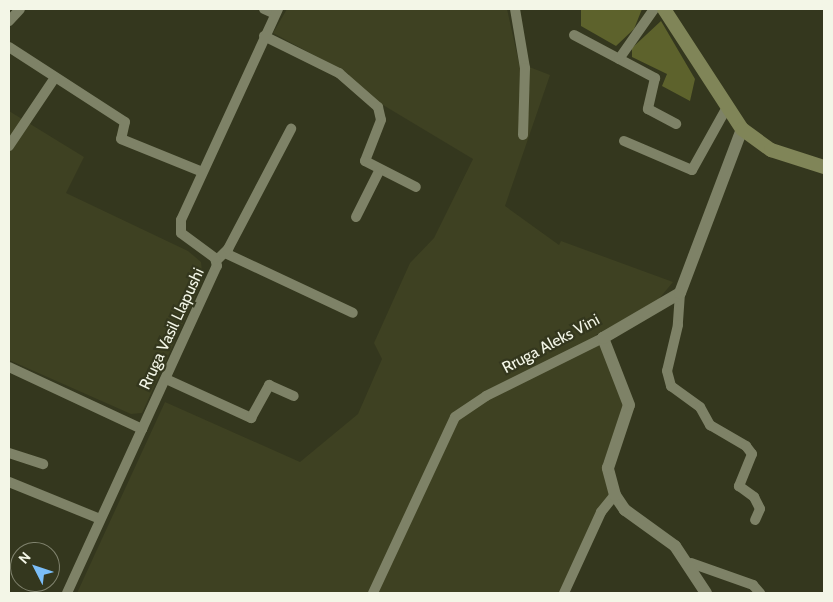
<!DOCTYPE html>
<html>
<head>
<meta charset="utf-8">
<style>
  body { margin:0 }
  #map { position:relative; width:833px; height:602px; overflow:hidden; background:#34371e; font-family:Cabin,sans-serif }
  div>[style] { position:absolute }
  .built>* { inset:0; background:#3e4122 }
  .green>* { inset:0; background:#5d622c }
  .minor>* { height:10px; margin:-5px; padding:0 5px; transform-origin:5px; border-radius:5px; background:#7e8267 }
  .tertiary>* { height:12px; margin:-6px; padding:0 6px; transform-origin:6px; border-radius:6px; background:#7e8267 }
  .secondary>* { height:14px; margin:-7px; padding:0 7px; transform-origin:7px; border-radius:7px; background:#808558 }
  span { translate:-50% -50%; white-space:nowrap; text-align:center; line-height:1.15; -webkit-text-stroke:4.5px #34371e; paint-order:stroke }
  .street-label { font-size:16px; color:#f3f6e7 }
  .frame { position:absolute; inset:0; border:10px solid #f3f6e7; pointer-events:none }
  .north { position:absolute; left:10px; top:542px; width:50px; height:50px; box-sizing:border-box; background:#34371e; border:1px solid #80836e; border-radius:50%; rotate:311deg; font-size:14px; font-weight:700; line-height:20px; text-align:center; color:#f3f6e7 }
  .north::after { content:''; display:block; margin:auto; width:18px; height:22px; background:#7bbef8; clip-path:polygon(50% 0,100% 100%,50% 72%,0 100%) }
</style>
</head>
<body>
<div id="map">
  <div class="built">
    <div style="clip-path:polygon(287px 9px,507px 9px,519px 63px,550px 75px,505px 206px,559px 245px,561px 241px,673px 282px,658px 300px,596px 335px,627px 406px,603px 463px,611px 491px,563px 593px,77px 593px,165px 402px,300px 462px,358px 414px,382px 359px,374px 343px,410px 263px,434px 238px,473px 159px,373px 99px,348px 78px,349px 74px,273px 33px)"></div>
    <div style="clip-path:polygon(9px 111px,84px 157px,66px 193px,188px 251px,201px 262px,203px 280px,142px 413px,131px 414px,9px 360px)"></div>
  </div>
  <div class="green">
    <div style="clip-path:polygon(581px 9px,642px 9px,634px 29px,616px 46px,581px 26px)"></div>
    <div style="clip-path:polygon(661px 21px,695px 79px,690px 101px,662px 86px,667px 74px,632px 57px,632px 48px)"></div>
  </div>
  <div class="minor">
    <div style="left:264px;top:9px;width:12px;rotate:24deg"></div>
    <div style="left:515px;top:9px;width:60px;rotate:80.4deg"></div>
    <div style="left:525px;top:68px;width:67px;rotate:91.7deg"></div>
    <div style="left:9px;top:21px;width:16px;rotate:-47deg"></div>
    <div style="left:574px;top:35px;width:92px;rotate:28deg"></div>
    <div style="left:655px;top:78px;width:32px;rotate:103deg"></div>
    <div style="left:648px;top:109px;width:32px;rotate:28deg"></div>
    <div style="left:264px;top:36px;width:84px;rotate:26.3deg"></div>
    <div style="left:339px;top:73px;width:52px;rotate:41.1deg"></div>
    <div style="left:378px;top:107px;width:13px;rotate:77deg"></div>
    <div style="left:381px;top:120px;width:44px;rotate:111.3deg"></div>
    <div style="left:365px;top:161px;width:57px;rotate:27deg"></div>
    <div style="left:9px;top:47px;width:138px;rotate:32.9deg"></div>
    <div style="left:125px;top:122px;width:17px;rotate:103deg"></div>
    <div style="left:121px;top:139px;width:85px;rotate:22.1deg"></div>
    <div style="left:619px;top:59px;width:61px;rotate:-55deg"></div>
    <div style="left:624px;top:141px;width:74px;rotate:23.1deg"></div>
    <div style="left:692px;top:170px;width:72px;rotate:-60.9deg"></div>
    <div style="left:9px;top:146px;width:81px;rotate:-56.1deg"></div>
    <div style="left:356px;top:217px;width:51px;rotate:-63.4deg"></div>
    <div style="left:225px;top:253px;width:141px;rotate:25.1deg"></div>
    <div style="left:217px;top:260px;width:16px;rotate:-45deg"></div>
    <div style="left:228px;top:249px;width:136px;rotate:-62.3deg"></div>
    <div style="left:680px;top:293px;width:32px;rotate:94deg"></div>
    <div style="left:678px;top:325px;width:47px;rotate:103.4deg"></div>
    <div style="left:667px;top:371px;width:16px;rotate:75deg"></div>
    <div style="left:671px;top:386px;width:36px;rotate:36deg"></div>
    <div style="left:700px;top:407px;width:21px;rotate:61deg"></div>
    <div style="left:710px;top:425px;width:42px;rotate:30.3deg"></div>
    <div style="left:746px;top:446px;width:10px;rotate:53deg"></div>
    <div style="left:752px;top:454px;width:35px;rotate:112deg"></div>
    <div style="left:739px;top:486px;width:19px;rotate:36deg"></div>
    <div style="left:754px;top:497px;width:13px;rotate:63deg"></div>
    <div style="left:760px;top:509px;width:12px;rotate:114deg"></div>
    <div style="left:9px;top:367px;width:147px;rotate:25deg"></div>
    <div style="left:166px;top:379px;width:94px;rotate:24.6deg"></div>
    <div style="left:251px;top:418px;width:38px;rotate:-61deg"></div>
    <div style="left:269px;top:385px;width:27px;rotate:24deg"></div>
    <div style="left:9px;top:453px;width:36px;rotate:18deg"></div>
    <div style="left:9px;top:482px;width:98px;rotate:22.1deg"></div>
    <div style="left:691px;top:563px;width:66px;rotate:19.5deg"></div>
    <div style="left:753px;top:585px;width:11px;rotate:49deg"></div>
    <div style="left:67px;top:593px;width:360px;rotate:-65.4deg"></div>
    <div style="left:217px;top:266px;width:8px;rotate:-104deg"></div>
    <div style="left:215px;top:258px;width:42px;rotate:-143.7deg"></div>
    <div style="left:181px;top:233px;width:13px;rotate:-90deg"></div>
    <div style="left:181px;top:220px;width:232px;rotate:-65.3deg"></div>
    <div style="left:373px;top:593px;width:194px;rotate:-65deg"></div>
    <div style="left:455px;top:417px;width:37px;rotate:-34deg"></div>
    <div style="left:486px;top:396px;width:131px;rotate:-26.4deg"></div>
    <div style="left:564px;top:593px;width:89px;rotate:-65.4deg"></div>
    <div style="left:601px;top:512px;width:22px;rotate:-51deg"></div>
  </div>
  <div class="tertiary">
    <div style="left:706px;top:593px;width:56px;rotate:-123.4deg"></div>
    <div style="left:675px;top:546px;width:62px;rotate:-144.2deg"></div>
    <div style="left:625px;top:510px;width:18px;rotate:-124deg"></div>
    <div style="left:615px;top:495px;width:28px;rotate:-105deg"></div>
    <div style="left:608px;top:468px;width:66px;rotate:-71.6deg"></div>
    <div style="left:629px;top:405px;width:72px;rotate:-111.2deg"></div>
    <div style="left:603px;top:338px;width:89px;rotate:-30.3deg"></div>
    <div style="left:680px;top:293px;width:175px;rotate:-69.3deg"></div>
  </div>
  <div class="secondary">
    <div style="left:664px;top:9px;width:143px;rotate:57deg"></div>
    <div style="left:742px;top:129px;width:36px;rotate:36deg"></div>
    <div style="left:771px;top:150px;width:56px;rotate:17.8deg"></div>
  </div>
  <div class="street-label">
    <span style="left:172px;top:329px;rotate:-65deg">Rruga Vasil Llapushi</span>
    <span style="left:551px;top:344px;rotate:-28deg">Rruga Aleks Vini</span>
  </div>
  <div class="frame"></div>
  <div class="north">N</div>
</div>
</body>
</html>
